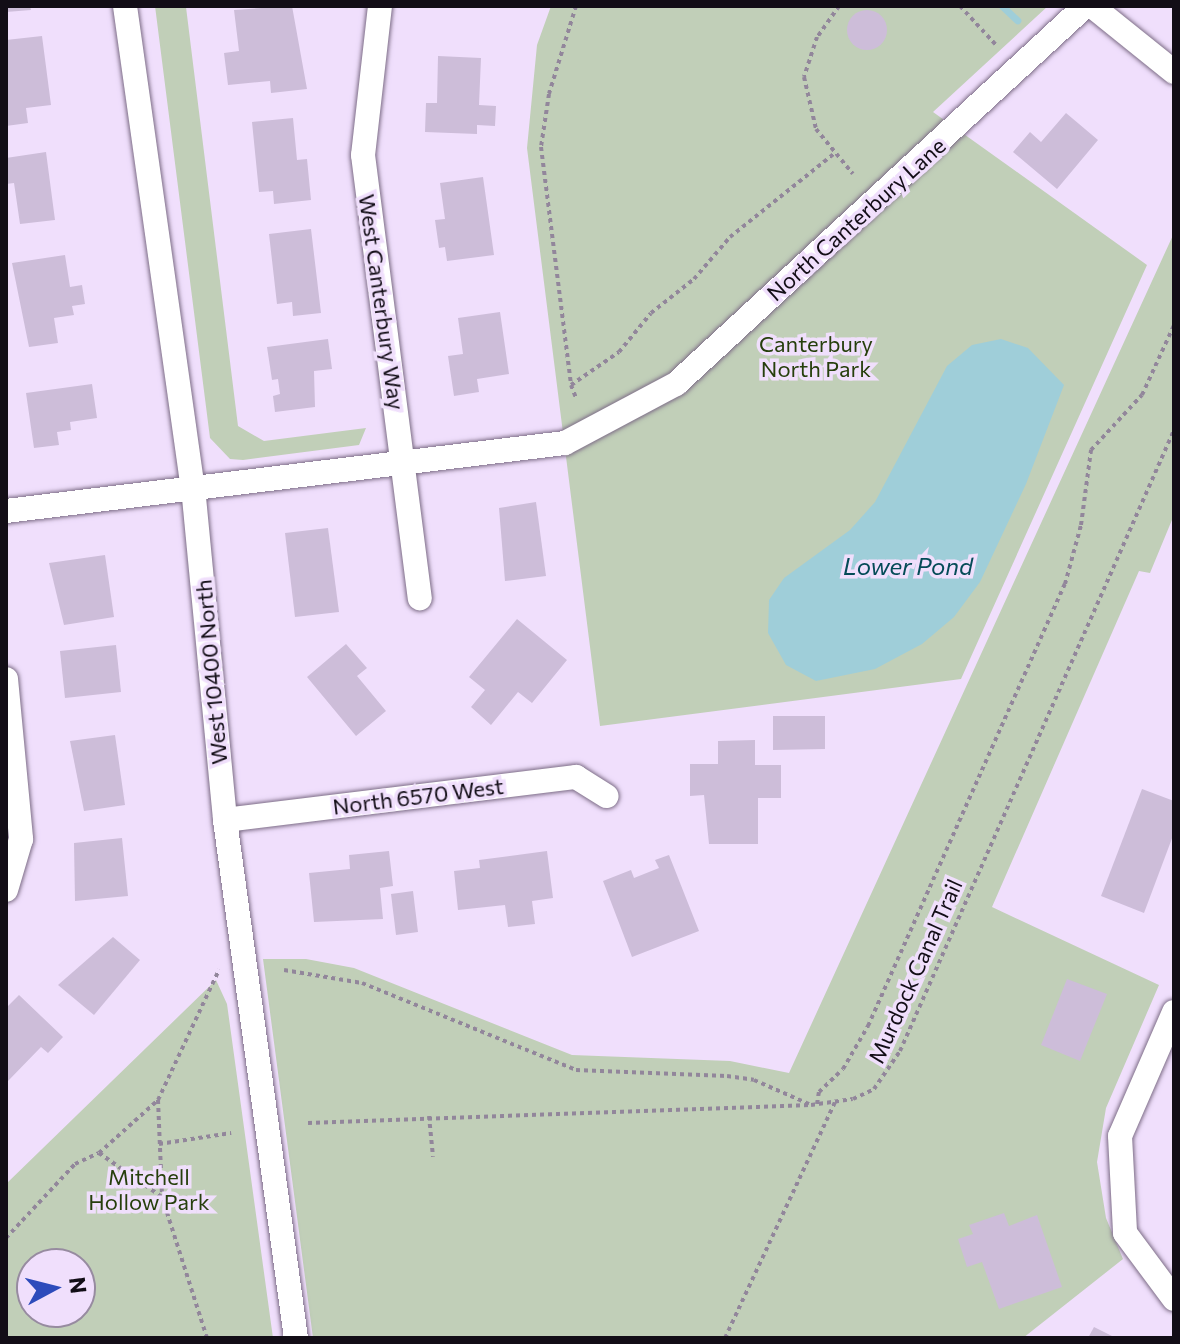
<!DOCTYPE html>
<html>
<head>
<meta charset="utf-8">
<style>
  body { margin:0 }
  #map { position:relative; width:1180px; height:1344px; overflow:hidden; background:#f0dffc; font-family:Commissioner,sans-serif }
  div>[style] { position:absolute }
  .green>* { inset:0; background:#c1cfb8 }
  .water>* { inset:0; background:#9fced9 }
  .stream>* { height:7px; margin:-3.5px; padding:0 3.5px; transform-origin:3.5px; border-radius:3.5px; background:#9fced9 }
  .building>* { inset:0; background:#cdbdd9 }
  .round { border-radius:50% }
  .path>* { height:4px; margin-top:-2px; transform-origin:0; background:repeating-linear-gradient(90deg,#92869b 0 4px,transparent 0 8px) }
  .roads { filter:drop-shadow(0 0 2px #7d6d87) drop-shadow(0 0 2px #7d6d87) }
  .minor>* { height:24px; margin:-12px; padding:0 12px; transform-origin:12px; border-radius:12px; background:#fff }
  span { translate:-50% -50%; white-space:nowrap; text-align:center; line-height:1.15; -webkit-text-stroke:7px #f0dffc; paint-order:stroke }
  .street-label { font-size:22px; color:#120d16 }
  .park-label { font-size:22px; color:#263f0c }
  .water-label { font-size:24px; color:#044b57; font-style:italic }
  .frame { position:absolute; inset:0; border:8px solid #120d16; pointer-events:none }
  .north { position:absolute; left:16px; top:1248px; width:80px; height:80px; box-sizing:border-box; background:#f0dffc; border:2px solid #978ba0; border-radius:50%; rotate:83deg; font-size:22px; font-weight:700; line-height:32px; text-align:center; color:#120d16 }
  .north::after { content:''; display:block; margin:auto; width:28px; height:36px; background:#2d4bbb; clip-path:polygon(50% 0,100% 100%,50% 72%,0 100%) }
</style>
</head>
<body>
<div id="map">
  <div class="green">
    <div style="clip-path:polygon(155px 6px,192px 6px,186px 7px,238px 426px,264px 441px,366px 428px,359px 445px,243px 460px,230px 459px,210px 438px)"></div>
    <div style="clip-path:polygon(551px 6px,1048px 6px,933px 112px,1147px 265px,961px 679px,600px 726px,527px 148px,537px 45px)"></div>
    <div style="clip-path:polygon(1174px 233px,1174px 515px,1150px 573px,1139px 571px,992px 907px,1159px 985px,1106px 1108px,1097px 1162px,1106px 1218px,1123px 1259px,1023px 1338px,313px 1338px,263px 959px,306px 959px,354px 968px,572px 1055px,730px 1061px,789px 1073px)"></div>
    <div style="clip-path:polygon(evenodd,216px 980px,227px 1004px,273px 1338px,6px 1338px,6px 1184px,216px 980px,32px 1264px,80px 1264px,80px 1312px,32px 1312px,32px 1264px)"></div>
  </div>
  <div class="water">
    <div style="clip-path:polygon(1001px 339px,1028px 348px,1064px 385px,1026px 484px,980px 582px,954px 617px,922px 644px,875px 669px,816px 681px,786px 665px,768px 633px,769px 600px,784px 578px,850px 530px,875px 502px,947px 366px,972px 345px)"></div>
  </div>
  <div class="stream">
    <div style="left:1002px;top:6px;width:21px;rotate:43deg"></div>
  </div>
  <div class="building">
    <div style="clip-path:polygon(6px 6px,30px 6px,31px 10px,6px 12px)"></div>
    <div style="clip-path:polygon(292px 6px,307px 89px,271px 93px,270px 81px,228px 85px,224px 53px,239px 51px,234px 10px)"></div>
    <div class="round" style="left:847px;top:10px;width:40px;height:40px"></div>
    <div style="clip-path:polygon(42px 36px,51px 105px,26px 108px,28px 123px,6px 126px,6px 40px)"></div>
    <div style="clip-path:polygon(438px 56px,481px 58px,479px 105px,496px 106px,495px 126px,477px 125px,477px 134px,425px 132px,426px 103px,437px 103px)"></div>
    <div style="clip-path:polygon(1066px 113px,1098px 140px,1057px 189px,1013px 152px,1030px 132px,1041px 142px)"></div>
    <div style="clip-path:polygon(293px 118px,297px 160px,307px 159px,311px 200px,274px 204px,273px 191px,259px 192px,252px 122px)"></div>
    <div style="clip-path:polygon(46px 152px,55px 220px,20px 224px,14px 183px,6px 184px,6px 158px)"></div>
    <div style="clip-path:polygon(483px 177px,494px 255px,447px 261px,445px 247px,439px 248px,435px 220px,445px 219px,440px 183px)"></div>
    <div style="clip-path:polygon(311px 229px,321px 313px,293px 316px,292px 302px,277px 304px,269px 234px)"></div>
    <div style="clip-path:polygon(65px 255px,70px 287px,82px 285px,85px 304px,72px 306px,74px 315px,54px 318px,58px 343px,29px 347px,12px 263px)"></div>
    <div style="clip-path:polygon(500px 312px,509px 374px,477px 379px,479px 392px,454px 396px,448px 356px,463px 354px,458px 318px)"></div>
    <div style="clip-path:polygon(328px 339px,332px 369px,314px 371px,315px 407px,275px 412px,273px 396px,280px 394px,278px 379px,272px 380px,267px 347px)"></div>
    <div style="clip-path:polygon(92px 384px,97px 418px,70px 422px,71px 430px,57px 432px,59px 445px,34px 448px,26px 393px)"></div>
    <div style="clip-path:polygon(536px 502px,546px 576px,505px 581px,499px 508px)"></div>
    <div style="clip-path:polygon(328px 528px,339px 612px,295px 617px,285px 533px)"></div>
    <div style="clip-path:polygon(105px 555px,114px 617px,64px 625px,49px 563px)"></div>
    <div style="clip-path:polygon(517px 619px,567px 660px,532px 703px,518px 692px,491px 725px,471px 707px,485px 690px,469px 677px)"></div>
    <div style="clip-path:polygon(346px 644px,367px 668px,357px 676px,386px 711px,356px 736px,307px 677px)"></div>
    <div style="clip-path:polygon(116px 645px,121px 692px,65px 698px,60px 651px)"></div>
    <div style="clip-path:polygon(773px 716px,825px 716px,825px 749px,773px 750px)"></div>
    <div style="clip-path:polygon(115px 735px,125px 805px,84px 811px,70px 741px)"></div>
    <div style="clip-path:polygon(755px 740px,755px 765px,781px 765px,781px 798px,758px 798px,758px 844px,709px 844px,704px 795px,690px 796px,690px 764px,718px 764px,718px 741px)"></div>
    <div style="clip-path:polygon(1142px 789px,1174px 801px,1174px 833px,1144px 913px,1101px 896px)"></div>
    <div style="clip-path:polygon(122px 838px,128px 896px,75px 901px,74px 843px)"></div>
    <div style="clip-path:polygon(389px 851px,393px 886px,380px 888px,383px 919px,314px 922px,309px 873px,350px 869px,349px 855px)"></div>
    <div style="clip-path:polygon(547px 851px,553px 898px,532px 901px,535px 924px,508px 927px,505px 905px,458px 910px,454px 871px,480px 868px,479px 860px)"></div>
    <div style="clip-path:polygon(669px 855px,699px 931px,632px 957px,603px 881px,631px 870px,634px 878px,659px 868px,655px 860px)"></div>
    <div style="clip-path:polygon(413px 891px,418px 932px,396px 935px,391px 894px)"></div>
    <div style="clip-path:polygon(113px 937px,140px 960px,94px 1015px,58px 985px)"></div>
    <div style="clip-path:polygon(1067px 979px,1107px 994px,1080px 1061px,1041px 1045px)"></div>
    <div style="clip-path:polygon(19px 995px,63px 1037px,48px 1053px,41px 1047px,8px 1081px,6px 1008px)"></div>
    <div style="clip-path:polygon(1004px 1213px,1009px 1226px,1037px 1215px,1062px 1287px,999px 1309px,982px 1262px,967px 1267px,958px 1239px,973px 1234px,969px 1225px)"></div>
    <div style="clip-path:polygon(1094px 1327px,1116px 1338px,1088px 1338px)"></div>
  </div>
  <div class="path">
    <div style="left:576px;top:6px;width:92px;rotate:107.1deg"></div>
    <div style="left:549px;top:94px;width:54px;rotate:98.6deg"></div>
    <div style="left:541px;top:147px;width:240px;rotate:82.8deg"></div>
    <div style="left:571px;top:385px;width:58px;rotate:-34.5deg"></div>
    <div style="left:619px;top:352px;width:50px;rotate:-50.6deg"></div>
    <div style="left:651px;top:313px;width:55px;rotate:-38.3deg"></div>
    <div style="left:694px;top:279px;width:55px;rotate:-49.4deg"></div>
    <div style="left:730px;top:237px;width:134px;rotate:-38.7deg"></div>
    <div style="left:839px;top:6px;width:38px;rotate:125deg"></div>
    <div style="left:817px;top:37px;width:42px;rotate:108deg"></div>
    <div style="left:804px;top:77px;width:53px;rotate:77deg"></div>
    <div style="left:816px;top:129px;width:58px;rotate:50.6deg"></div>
    <div style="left:960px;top:6px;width:53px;rotate:47.3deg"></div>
    <div style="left:571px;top:385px;width:14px;rotate:69deg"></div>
    <div style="left:284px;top:970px;width:79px;rotate:9.5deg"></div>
    <div style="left:362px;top:983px;width:231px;rotate:22.1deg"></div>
    <div style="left:576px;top:1070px;width:151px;rotate:2.3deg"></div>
    <div style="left:727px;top:1076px;width:27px;rotate:8deg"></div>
    <div style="left:754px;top:1080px;width:60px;rotate:23.6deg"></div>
    <div style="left:158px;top:1100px;width:97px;rotate:87.6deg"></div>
    <div style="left:162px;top:1197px;width:148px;rotate:72.3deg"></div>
    <div style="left:817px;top:1104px;width:12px;rotate:-81deg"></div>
    <div style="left:819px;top:1092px;width:33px;rotate:-44deg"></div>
    <div style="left:843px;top:1069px;width:50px;rotate:-59.8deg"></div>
    <div style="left:868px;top:1026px;width:484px;rotate:-66deg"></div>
    <div style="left:1065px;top:584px;width:61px;rotate:-74.8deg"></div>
    <div style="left:1081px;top:525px;width:76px;rotate:-82.4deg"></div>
    <div style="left:1091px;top:450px;width:75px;rotate:-47.2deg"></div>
    <div style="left:1142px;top:395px;width:77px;rotate:-65.4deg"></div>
    <div style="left:429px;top:1116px;width:41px;rotate:84.4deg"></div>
    <div style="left:308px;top:1123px;width:503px;rotate:-2.05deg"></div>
    <div style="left:811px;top:1105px;width:42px;rotate:-8.1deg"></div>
    <div style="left:853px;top:1099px;width:23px;rotate:-25deg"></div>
    <div style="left:874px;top:1089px;width:46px;rotate:-55.6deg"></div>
    <div style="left:900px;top:1051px;width:679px;rotate:-66.19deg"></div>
    <div style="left:159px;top:1144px;width:73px;rotate:-8.7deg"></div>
    <div style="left:99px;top:1153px;width:77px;rotate:34.9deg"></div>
    <div style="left:6px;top:1238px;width:101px;rotate:-47deg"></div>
    <div style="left:75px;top:1164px;width:26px;rotate:-25deg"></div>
    <div style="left:99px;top:1153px;width:79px;rotate:-41.9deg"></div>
    <div style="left:158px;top:1100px;width:144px;rotate:-64.9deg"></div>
    <div style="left:725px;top:1338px;width:260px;rotate:-65deg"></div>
  </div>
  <div class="roads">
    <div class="minor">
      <div style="left:125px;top:6px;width:486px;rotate:82deg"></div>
      <div style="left:193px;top:487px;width:335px;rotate:84.5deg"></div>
      <div style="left:225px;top:820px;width:523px;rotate:82.2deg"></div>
      <div style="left:380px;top:6px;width:150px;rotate:96.5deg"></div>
      <div style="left:363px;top:155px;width:447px;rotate:82.7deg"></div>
      <div style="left:1092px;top:6px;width:105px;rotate:38.8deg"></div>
      <div style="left:6px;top:511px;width:563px;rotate:-6.94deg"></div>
      <div style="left:565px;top:443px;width:126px;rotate:-28deg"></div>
      <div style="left:676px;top:384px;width:557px;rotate:-42.74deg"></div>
      <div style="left:6px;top:679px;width:161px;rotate:84.6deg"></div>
      <div style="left:21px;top:839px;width:53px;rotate:106.4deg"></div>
      <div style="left:225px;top:820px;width:354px;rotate:-7deg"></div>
      <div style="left:576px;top:777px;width:36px;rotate:32deg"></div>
      <div style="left:1174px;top:1012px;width:135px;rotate:113.5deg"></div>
      <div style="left:1120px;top:1136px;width:97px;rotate:87deg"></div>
      <div style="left:1125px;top:1233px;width:82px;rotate:53.4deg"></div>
    </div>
  </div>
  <div class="street-label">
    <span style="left:856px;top:219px;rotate:-42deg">North Canterbury Lane</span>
    <span style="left:382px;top:302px;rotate:82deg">West Canterbury Way</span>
    <span style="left:211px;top:672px;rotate:-95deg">West 10400 North</span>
    <span style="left:418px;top:796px;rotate:-7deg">North 6570 West</span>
    <span style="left:915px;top:971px;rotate:-66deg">Murdock Canal Trail</span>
  </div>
  <div class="park-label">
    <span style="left:816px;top:356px">Canterbury<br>North Park</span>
    <span style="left:149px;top:1189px">Mitchell<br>Hollow Park</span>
  </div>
  <div class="water-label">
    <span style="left:908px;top:566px">Lower Pond</span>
  </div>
  <div class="frame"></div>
  <div class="north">N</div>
</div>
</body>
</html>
